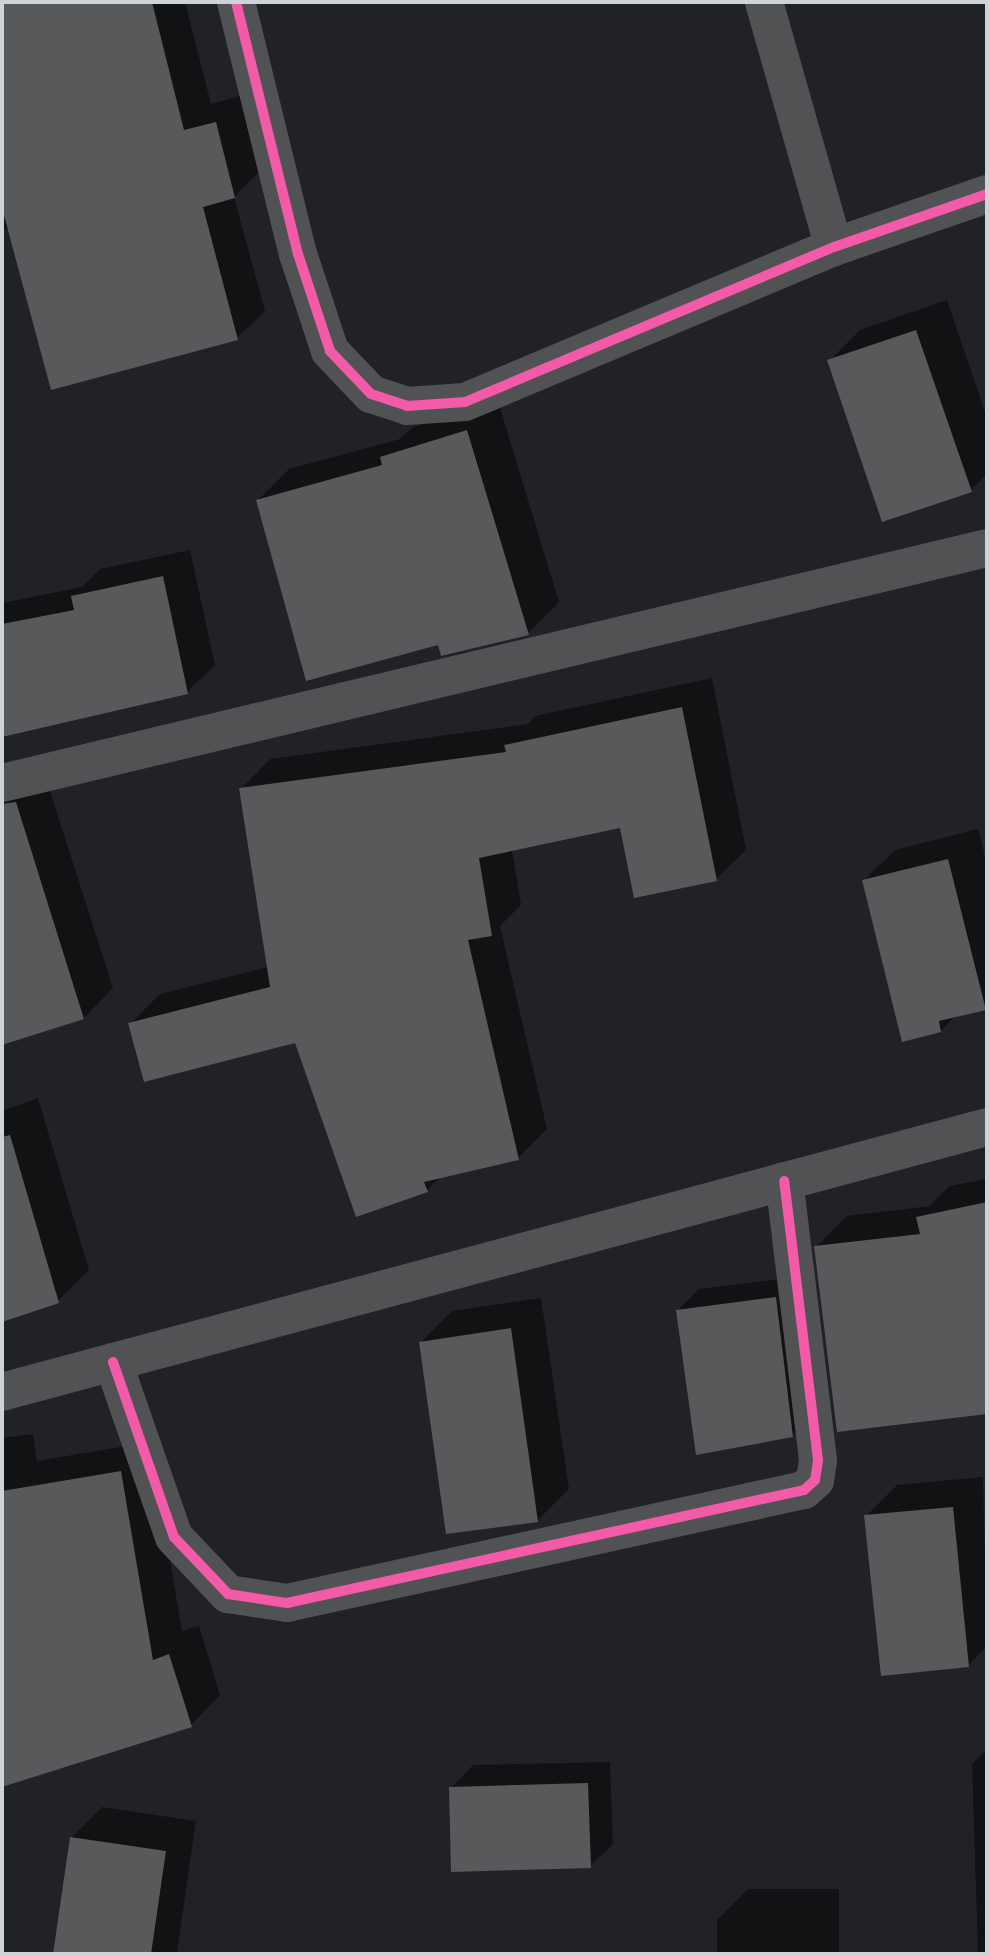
<!DOCTYPE html>
<html>
<head>
<meta charset="utf-8">
<style>
  body { margin:0 }
  #map { position:relative; width:989px; height:1956px; overflow:hidden; background:#202225; font-family:Helvetica,sans-serif }
  div>[style] { position:absolute }
  .shadow>* { inset:0; background:#0007 }
  .building>* { inset:0; background:#57595b }
  .street>* { height:38px; margin:-19px; padding:0 19px; transform-origin:19px; border-radius:19px; background:#505254 }
  .cycleway>* { height:10px; margin:-5px; padding:0 5px; transform-origin:5px; border-radius:5px; background:#f35aa7 }
  span { translate:-50% -50%; white-space:nowrap; text-align:center; line-height:1.15; -webkit-text-stroke:7px #14181e; paint-order:stroke }
  .frame { position:absolute; inset:0; border:4px solid #cfd2d7; pointer-events:none }
</style>
</head>
<body>
<div id="map">
  <div class="shadow">
    <div style="clip-path:polygon(2px 2px,185px 2px,211px 104px,243px 95px,261px 170px,234px 197px,265px 311px,237px 338px,2px 227px,2px 124px,11px 122px,2px 84px)"></div>
    <div style="clip-path:polygon(947px 300px,987px 418px,987px 474px,971px 490px,829px 361px,860px 330px)"></div>
    <div style="clip-path:polygon(498px 401px,559px 602px,528px 633px,439px 643px,258px 500px,289px 469px,400px 439px,413px 427px)"></div>
    <div style="clip-path:polygon(190px 550px,215px 665px,187px 692px,2px 733px,2px 603px,82px 587px,100px 569px)"></div>
    <div style="clip-path:polygon(712px 678px,746px 850px,716px 879px,621px 826px,512px 850px,521px 905px,500px 926px,547px 1129px,518px 1158px,441px 1177px,427px 1190px,296px 1041px,130px 1024px,160px 994px,268px 967px,241px 789px,270px 759px,528px 724px,535px 716px)"></div>
    <div style="clip-path:polygon(49px 788px,113px 988px,84px 1018px,2px 1043px,2px 803px)"></div>
    <div style="clip-path:polygon(978px 829px,987px 864px,987px 1006px,956px 1015px,941px 1031px,864px 880px,895px 850px)"></div>
    <div style="clip-path:polygon(38px 1098px,89px 1270px,58px 1301px,2px 1320px,2px 1111px)"></div>
    <div style="clip-path:polygon(987px 1179px,987px 1407px,838px 1430px,816px 1247px,847px 1216px,930px 1206px,949px 1186px)"></div>
    <div style="clip-path:polygon(797px 1277px,813px 1415px,792px 1436px,678px 1310px,699px 1289px)"></div>
    <div style="clip-path:polygon(541px 1298px,569px 1489px,538px 1520px,421px 1342px,452px 1311px)"></div>
    <div style="clip-path:polygon(33px 1434px,37px 1461px,150px 1442px,182px 1631px,199px 1626px,220px 1695px,191px 1725px,2px 1785px,2px 1438px)"></div>
    <div style="clip-path:polygon(983px 1477px,987px 1646px,969px 1665px,866px 1516px,897px 1485px)"></div>
    <div style="clip-path:polygon(987px 1749px,987px 1954px,978px 1954px,972px 1764px)"></div>
    <div style="clip-path:polygon(610px 1762px,613px 1844px,590px 1866px,451px 1788px,473px 1765px)"></div>
    <div style="clip-path:polygon(102px 1807px,196px 1821px,177px 1954px,55px 1954px,71px 1838px)"></div>
    <div style="clip-path:polygon(748px 1889px,839px 1889px,839px 1954px,717px 1954px,717px 1920px)"></div>
  </div>
  <div class="building">
    <div style="clip-path:polygon(2px 2px,152px 2px,184px 130px,216px 122px,235px 198px,203px 207px,238px 340px,51px 390px,2px 208px)"></div>
    <div style="clip-path:polygon(916px 330px,972px 492px,882px 522px,827px 360px)"></div>
    <div style="clip-path:polygon(467px 430px,529px 635px,441px 656px,438px 645px,306px 681px,256px 500px,382px 465px,380px 457px)"></div>
    <div style="clip-path:polygon(163px 576px,188px 694px,2px 737px,2px 624px,74px 610px,71px 596px)"></div>
    <div style="clip-path:polygon(682px 707px,717px 881px,634px 898px,620px 828px,479px 858px,492px 936px,468px 940px,519px 1160px,424px 1182px,428px 1192px,356px 1217px,295px 1043px,144px 1082px,128px 1023px,270px 987px,239px 788px,506px 752px,504px 745px)"></div>
    <div style="clip-path:polygon(16px 802px,84px 1019px,2px 1045px,2px 804px)"></div>
    <div style="clip-path:polygon(948px 859px,986px 1010px,939px 1021px,941px 1032px,902px 1042px,862px 880px)"></div>
    <div style="clip-path:polygon(10px 1135px,59px 1303px,2px 1322px,2px 1137px)"></div>
    <div style="clip-path:polygon(987px 1202px,987px 1414px,837px 1432px,814px 1246px,920px 1234px,916px 1217px)"></div>
    <div style="clip-path:polygon(776px 1297px,793px 1437px,696px 1455px,676px 1310px)"></div>
    <div style="clip-path:polygon(511px 1328px,538px 1522px,446px 1534px,419px 1342px)"></div>
    <div style="clip-path:polygon(121px 1471px,153px 1660px,169px 1654px,192px 1727px,2px 1787px,2px 1491px)"></div>
    <div style="clip-path:polygon(953px 1507px,969px 1667px,881px 1676px,864px 1515px)"></div>
    <div style="clip-path:polygon(588px 1783px,591px 1868px,451px 1872px,449px 1787px)"></div>
    <div style="clip-path:polygon(70px 1837px,166px 1851px,151px 1954px,53px 1954px)"></div>
  </div>
  <div class="street">
    <div style="left:236px;top:2px;width:260px;rotate:76.2deg"></div>
    <div style="left:298px;top:254px;width:102px;rotate:71.7deg"></div>
    <div style="left:330px;top:351px;width:59px;rotate:46.4deg"></div>
    <div style="left:371px;top:394px;width:38px;rotate:18deg"></div>
    <div style="left:407px;top:406px;width:58px;rotate:-3.9deg"></div>
    <div style="left:465px;top:402px;width:400px;rotate:-22.8deg"></div>
    <div style="left:834px;top:247px;width:162px;rotate:-19.1deg"></div>
    <div style="left:764px;top:2px;width:255px;rotate:74.1deg"></div>
    <div style="left:2px;top:783px;width:1013px;rotate:-13.42deg"></div>
    <div style="left:113px;top:1362px;width:185px;rotate:70.8deg"></div>
    <div style="left:174px;top:1537px;width:79px;rotate:46.5deg"></div>
    <div style="left:228px;top:1594px;width:60px;rotate:8.7deg"></div>
    <div style="left:287px;top:1603px;width:529px;rotate:-12.33deg"></div>
    <div style="left:804px;top:1490px;width:15px;rotate:-42deg"></div>
    <div style="left:815px;top:1480px;width:20px;rotate:-81deg"></div>
    <div style="left:818px;top:1460px;width:281px;rotate:-96.9deg"></div>
    <div style="left:2px;top:1392px;width:1020px;rotate:-15.06deg"></div>
  </div>
  <div class="cycleway">
    <div style="left:236px;top:2px;width:260px;rotate:76.2deg"></div>
    <div style="left:298px;top:254px;width:102px;rotate:71.7deg"></div>
    <div style="left:330px;top:351px;width:59px;rotate:46.4deg"></div>
    <div style="left:371px;top:394px;width:38px;rotate:18deg"></div>
    <div style="left:407px;top:406px;width:58px;rotate:-3.9deg"></div>
    <div style="left:465px;top:402px;width:400px;rotate:-22.8deg"></div>
    <div style="left:834px;top:247px;width:162px;rotate:-19.1deg"></div>
    <div style="left:113px;top:1362px;width:185px;rotate:70.8deg"></div>
    <div style="left:174px;top:1537px;width:79px;rotate:46.5deg"></div>
    <div style="left:228px;top:1594px;width:60px;rotate:8.7deg"></div>
    <div style="left:287px;top:1603px;width:529px;rotate:-12.33deg"></div>
    <div style="left:804px;top:1490px;width:15px;rotate:-42deg"></div>
    <div style="left:815px;top:1480px;width:20px;rotate:-81deg"></div>
    <div style="left:818px;top:1460px;width:281px;rotate:-96.9deg"></div>
  </div>
  <div class="frame"></div>
</div>
</body>
</html>
